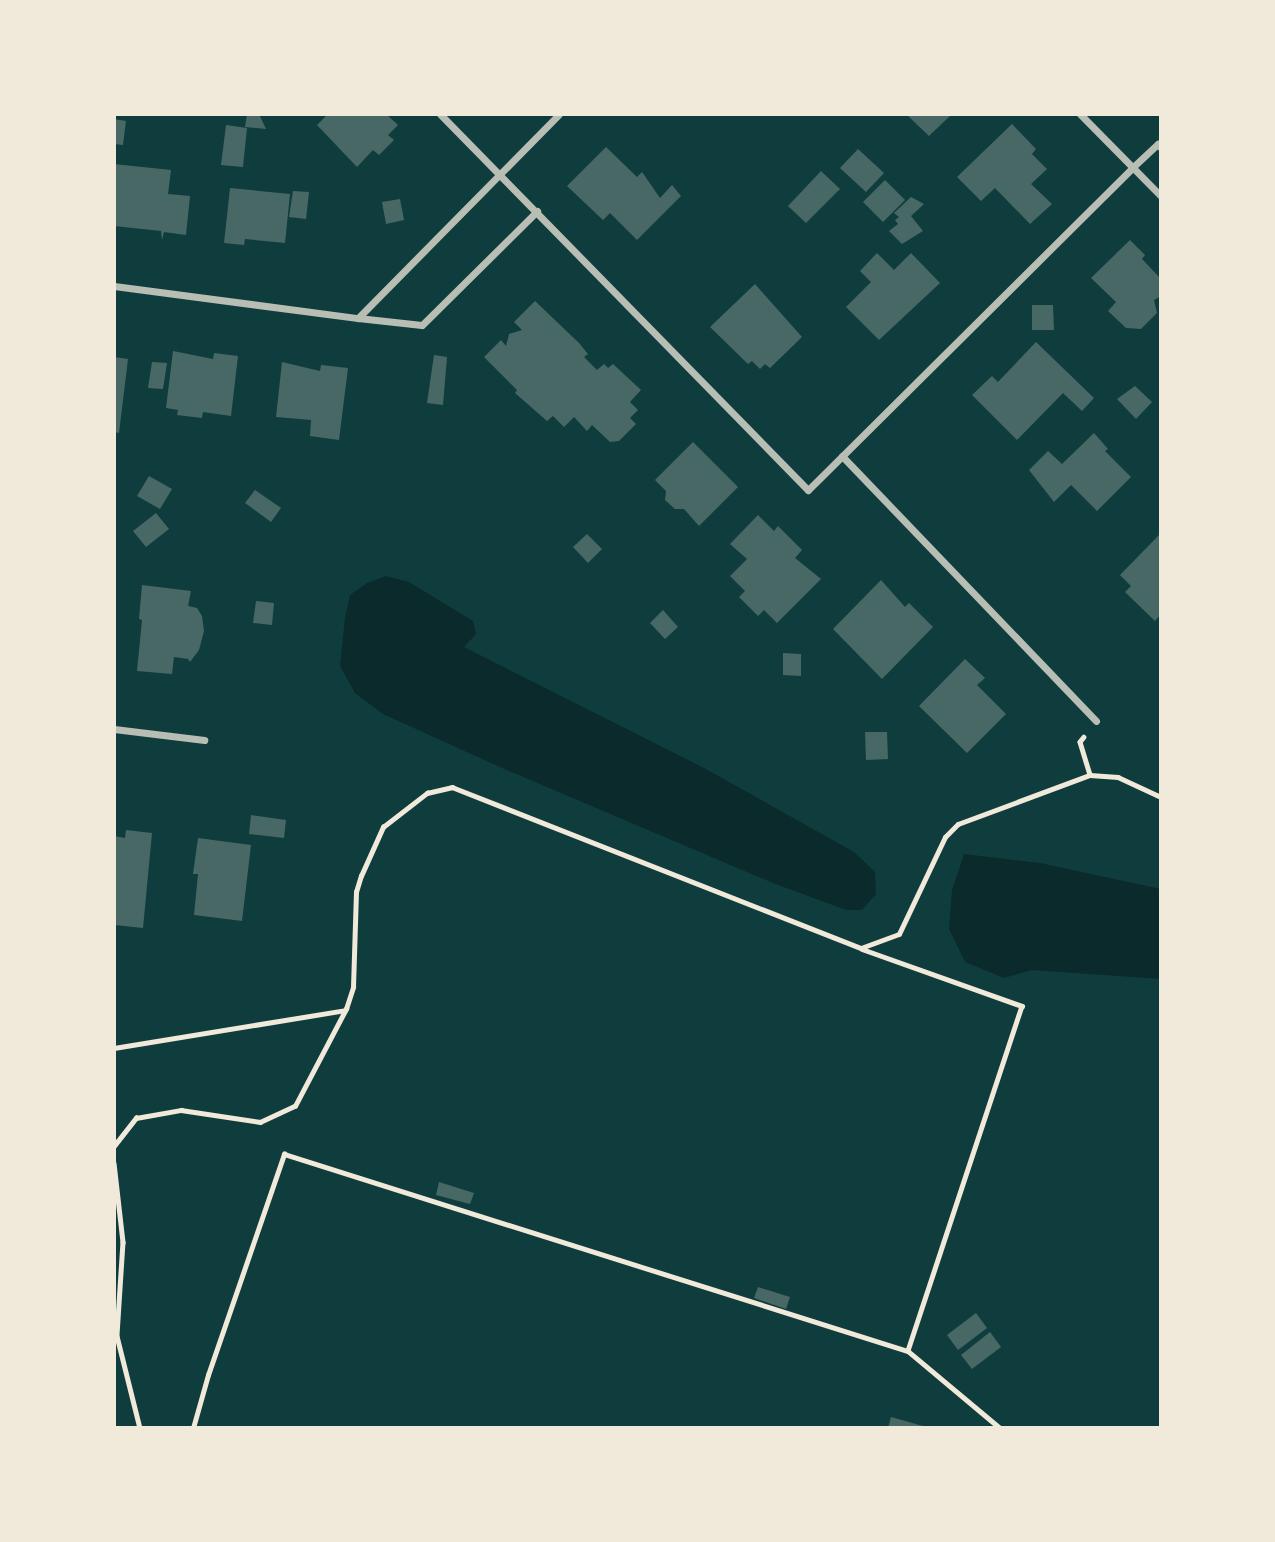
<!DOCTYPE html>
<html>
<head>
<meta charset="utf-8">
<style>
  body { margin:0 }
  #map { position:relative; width:1275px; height:1542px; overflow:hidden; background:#0f3d3e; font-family:"Public Sans",sans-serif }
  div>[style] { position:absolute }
  .water>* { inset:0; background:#0a2a2b }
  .building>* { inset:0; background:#486865 }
  .path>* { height:4.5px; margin:-2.25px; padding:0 2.25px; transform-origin:2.25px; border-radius:2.25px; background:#f1e9da }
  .minor>* { height:7px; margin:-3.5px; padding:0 3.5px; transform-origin:3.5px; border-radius:3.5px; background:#b8beb3 }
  span { translate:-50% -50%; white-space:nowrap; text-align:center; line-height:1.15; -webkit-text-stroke:5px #f1e9da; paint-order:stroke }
  .frame { position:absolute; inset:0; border:116px solid #f1e9da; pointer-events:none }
</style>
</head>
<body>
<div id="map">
  <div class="water">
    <div style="clip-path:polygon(386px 576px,409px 582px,473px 621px,476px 634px,464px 647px,704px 768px,854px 852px,875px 872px,876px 894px,862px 910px,846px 910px,773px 883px,502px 768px,383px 714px,355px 693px,340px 666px,345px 618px,350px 595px,367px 583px)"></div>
    <div style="clip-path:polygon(964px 854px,1040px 863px,1161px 889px,1161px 979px,1032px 970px,1004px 978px,965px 962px,949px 929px,952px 890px)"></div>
  </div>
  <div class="building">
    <div style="clip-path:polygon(247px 114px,259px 114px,266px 129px,245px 127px)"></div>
    <div style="clip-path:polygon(328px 114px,386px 114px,398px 125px,388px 135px,394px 140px,379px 155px,373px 150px,357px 167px,317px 125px)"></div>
    <div style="clip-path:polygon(906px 114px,952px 114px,929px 136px)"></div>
    <div style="clip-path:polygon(114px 119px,126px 121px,123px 145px,114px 144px)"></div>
    <div style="clip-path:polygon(1012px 124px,1036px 149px,1032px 154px,1047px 169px,1031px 184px,1052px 204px,1030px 224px,995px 188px,981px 201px,957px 177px)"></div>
    <div style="clip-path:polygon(226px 125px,247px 128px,243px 167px,221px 165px)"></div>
    <div style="clip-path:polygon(606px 147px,637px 177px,642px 172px,660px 198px,672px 185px,681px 196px,637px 240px,610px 213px,603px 220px,567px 186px)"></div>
    <div style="clip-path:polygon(858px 149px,884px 173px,866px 192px,840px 168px)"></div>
    <div style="clip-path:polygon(114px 164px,171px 170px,168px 194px,190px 196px,186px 235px,164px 232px,162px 240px,161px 231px,114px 226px)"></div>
    <div style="clip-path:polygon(821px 171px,840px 189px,806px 223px,788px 206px)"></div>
    <div style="clip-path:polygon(885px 180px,905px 200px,883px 222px,863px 202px)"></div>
    <div style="clip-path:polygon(230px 188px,290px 194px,285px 243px,245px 239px,244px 245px,224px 243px)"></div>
    <div style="clip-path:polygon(293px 191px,309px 192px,306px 219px,289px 217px)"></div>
    <div style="clip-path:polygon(911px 197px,924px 204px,911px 216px,923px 231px,902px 244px,889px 231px,898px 224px,895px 220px,899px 217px,894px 213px)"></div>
    <div style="clip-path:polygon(400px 199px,404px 220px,386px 224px,382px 202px)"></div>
    <div style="clip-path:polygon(1130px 240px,1145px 255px,1142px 259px,1161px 279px,1161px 296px,1154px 300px,1157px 313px,1141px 329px,1126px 328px,1108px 311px,1116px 302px,1091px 278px)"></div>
    <div style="clip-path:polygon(877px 253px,894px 270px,911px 253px,940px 283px,879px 340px,846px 307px,871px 282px,860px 271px)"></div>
    <div style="clip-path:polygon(755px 284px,802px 337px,770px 368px,765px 364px,760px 369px,752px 361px,748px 364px,710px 327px)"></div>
    <div style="clip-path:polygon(535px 301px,579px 343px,588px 354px,584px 357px,597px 370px,604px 364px,608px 368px,613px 364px,641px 390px,630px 402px,638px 410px,630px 418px,636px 424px,619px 441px,610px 442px,592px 425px,587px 431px,574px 417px,564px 427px,553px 416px,547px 421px,515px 393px,517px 390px,484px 357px,501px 340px,506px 346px,509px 334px,522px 330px,514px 322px)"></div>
    <div style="clip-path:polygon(1032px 305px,1053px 305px,1054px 330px,1032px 330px)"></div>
    <div style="clip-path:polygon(1036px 342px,1094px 398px,1082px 411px,1063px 393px,1017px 440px,972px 395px,992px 376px,998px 382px)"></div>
    <div style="clip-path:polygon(173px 351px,213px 359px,214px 353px,238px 356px,231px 416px,203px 412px,202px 418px,177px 415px,178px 410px,166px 408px)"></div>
    <div style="clip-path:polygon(434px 355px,447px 357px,443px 405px,427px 403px)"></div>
    <div style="clip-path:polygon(114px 357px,128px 359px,119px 433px,114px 432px)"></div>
    <div style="clip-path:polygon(152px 362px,167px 363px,163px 389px,148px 388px)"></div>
    <div style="clip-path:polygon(282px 362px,320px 371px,321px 365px,348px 368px,339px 440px,310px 436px,311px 420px,276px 417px)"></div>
    <div style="clip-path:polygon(1135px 386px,1152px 402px,1136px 419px,1117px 399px)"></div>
    <div style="clip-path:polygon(1094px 433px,1108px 449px,1105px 451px,1131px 477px,1097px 511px,1071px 485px,1054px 502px,1029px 470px,1048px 451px,1062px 464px)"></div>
    <div style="clip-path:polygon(693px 442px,738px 487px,699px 526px,684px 509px,675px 509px,665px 500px,666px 491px,655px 480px)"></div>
    <div style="clip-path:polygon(149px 476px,172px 489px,160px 509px,137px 496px)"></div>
    <div style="clip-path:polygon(255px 490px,281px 508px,271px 522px,245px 503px)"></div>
    <div style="clip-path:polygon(156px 513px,169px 529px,146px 547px,133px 531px)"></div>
    <div style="clip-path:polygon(758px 515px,774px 531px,778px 526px,802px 550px,795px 558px,821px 579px,777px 623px,764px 610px,758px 616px,739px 597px,745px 591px,730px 576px,747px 559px,730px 544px)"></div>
    <div style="clip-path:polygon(1161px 533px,1161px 614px,1155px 621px,1125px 592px,1131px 586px,1120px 575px)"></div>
    <div style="clip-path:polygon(587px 534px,602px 549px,588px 563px,573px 547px)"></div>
    <div style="clip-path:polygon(881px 580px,905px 607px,909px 603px,933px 627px,882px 679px,833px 629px)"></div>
    <div style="clip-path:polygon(142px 585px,191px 591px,188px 606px,197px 608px,202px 616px,204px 631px,199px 650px,190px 662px,188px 659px,174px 657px,172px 674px,137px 671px,142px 620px,139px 619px)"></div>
    <div style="clip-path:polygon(256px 601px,274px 603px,272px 625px,253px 623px)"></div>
    <div style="clip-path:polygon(663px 610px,678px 627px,665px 639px,650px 623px)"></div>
    <div style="clip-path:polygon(783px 653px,801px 654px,801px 676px,783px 675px)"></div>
    <div style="clip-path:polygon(965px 659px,985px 678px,977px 685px,1006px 714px,967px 753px,919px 706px)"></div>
    <div style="clip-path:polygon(865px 732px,887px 732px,888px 759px,866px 760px)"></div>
    <div style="clip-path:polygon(251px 815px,286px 820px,284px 838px,249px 834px)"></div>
    <div style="clip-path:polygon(126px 830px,152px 833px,143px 928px,114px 925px,114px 836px,125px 838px)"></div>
    <div style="clip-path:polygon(198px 838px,251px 845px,242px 921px,194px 915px,198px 874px,193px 874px)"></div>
    <div style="clip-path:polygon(439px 1182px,474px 1193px,470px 1204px,436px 1195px)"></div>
    <div style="clip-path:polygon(758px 1287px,790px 1297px,786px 1309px,754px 1298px)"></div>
    <div style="clip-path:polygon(976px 1313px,987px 1328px,958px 1350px,947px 1335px)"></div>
    <div style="clip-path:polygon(990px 1332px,1001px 1347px,972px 1369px,961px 1355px)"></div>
    <div style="clip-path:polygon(891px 1417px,923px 1426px,922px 1428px,888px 1428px)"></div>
  </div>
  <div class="path">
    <div style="left:1084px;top:737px;width:6px;rotate:129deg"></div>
    <div style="left:1080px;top:742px;width:34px;rotate:73deg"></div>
    <div style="left:862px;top:949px;width:170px;rotate:19.6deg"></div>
    <div style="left:1022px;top:1006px;width:363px;rotate:108.3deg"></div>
    <div style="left:908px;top:1351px;width:120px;rotate:39.9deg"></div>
    <div style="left:114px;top:1048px;width:234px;rotate:-9.3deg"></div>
    <div style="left:114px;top:1146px;width:36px;rotate:-52deg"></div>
    <div style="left:136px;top:1118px;width:46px;rotate:-10.1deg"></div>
    <div style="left:181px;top:1110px;width:80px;rotate:8.6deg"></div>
    <div style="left:260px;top:1122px;width:38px;rotate:-25deg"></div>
    <div style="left:295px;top:1106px;width:110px;rotate:-62.3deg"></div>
    <div style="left:346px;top:1009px;width:23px;rotate:-72deg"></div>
    <div style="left:353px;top:987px;width:95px;rotate:-88.2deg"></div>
    <div style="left:356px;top:892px;width:17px;rotate:-73deg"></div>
    <div style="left:361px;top:876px;width:54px;rotate:-65.8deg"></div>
    <div style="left:383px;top:827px;width:56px;rotate:-37.7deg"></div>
    <div style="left:427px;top:793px;width:26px;rotate:-13deg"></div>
    <div style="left:452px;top:787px;width:440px;rotate:21.5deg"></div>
    <div style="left:861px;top:948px;width:40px;rotate:-20.2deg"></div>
    <div style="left:899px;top:934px;width:107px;rotate:-64.6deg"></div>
    <div style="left:945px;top:837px;width:18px;rotate:-45deg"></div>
    <div style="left:958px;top:824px;width:141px;rotate:-20.4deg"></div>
    <div style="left:1090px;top:775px;width:28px;rotate:4deg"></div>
    <div style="left:1118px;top:777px;width:47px;rotate:24.9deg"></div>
    <div style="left:114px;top:1163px;width:80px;rotate:83.5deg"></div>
    <div style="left:123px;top:1242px;width:94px;rotate:93.7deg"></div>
    <div style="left:117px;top:1336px;width:95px;rotate:76deg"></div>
    <div style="left:193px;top:1428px;width:55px;rotate:-74.2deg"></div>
    <div style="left:208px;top:1375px;width:234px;rotate:-71deg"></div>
    <div style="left:284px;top:1154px;width:654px;rotate:17.52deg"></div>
  </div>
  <div class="minor">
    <div style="left:440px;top:114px;width:526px;rotate:45.62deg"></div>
    <div style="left:808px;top:490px;width:458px;rotate:-44.8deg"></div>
    <div style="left:1133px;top:167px;width:34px;rotate:-43deg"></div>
    <div style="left:1158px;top:144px;width:5px;rotate:53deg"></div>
    <div style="left:1080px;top:114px;width:115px;rotate:45.4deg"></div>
    <div style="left:114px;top:286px;width:246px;rotate:7.5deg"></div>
    <div style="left:358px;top:318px;width:286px;rotate:-45.4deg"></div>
    <div style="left:358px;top:318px;width:64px;rotate:6.2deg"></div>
    <div style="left:422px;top:325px;width:162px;rotate:-44.7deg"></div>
    <div style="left:842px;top:456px;width:367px;rotate:46.2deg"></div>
    <div style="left:114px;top:729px;width:91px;rotate:7deg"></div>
  </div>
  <div class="frame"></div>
</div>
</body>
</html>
